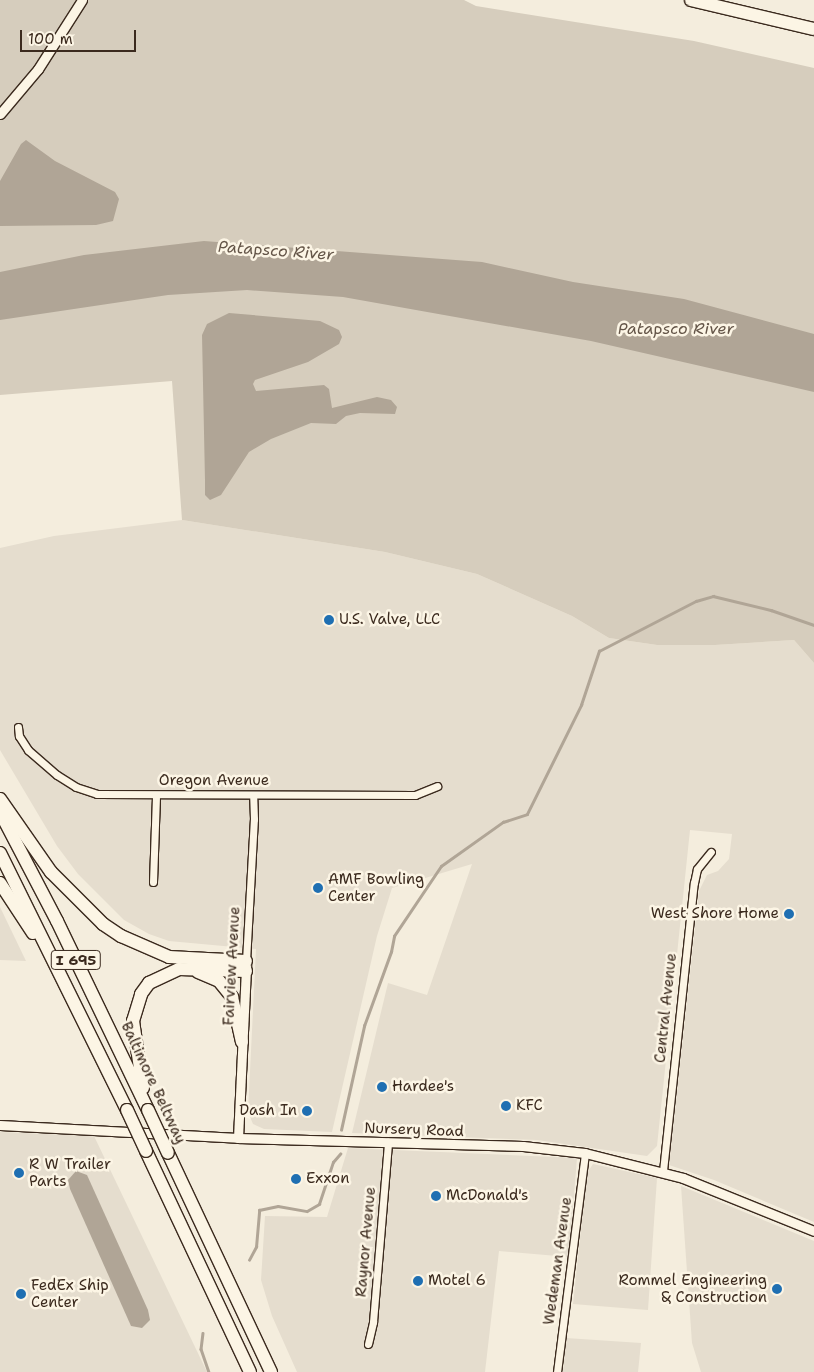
<!DOCTYPE html>
<style>
body{margin:0}
#map{position:relative;width:814px;height:1372px;overflow:hidden;background:#f4eddd;font-family:"Shantell Sans",sans-serif}
div>[style]{position:absolute}
.built>*{inset:0;background:#e5ddce}
.green>*{inset:0;background:#d6cdbd}
.water>*{inset:0;background:#b0a596}
.stream>*{height:2.5px;margin:-1.25px;padding:0 1.25px;transform-origin:1.25px;border-radius:1.25px;background:#b0a596}
.roads{filter:drop-shadow(1px 0 #3b2a1e) drop-shadow(-1px 0 #3b2a1e) drop-shadow(0 1px #3b2a1e) drop-shadow(0 -1px #3b2a1e)}
.minor>*{height:7px;margin:-3.5px;padding:0 3.5px;transform-origin:3.5px;border-radius:3.5px;background:#fcf5e5}
.tertiary>*{height:9px;margin:-4.5px;padding:0 4.5px;transform-origin:4.5px;border-radius:4.5px;background:#fcf5e5}
.secondary>*{height:9px;margin:-4.5px;padding:0 4.5px;transform-origin:4.5px;border-radius:4.5px;background:#fcf5e5}
.motorway>*{height:12px;margin:-6px;padding:0 6px;transform-origin:6px;border-radius:6px;background:#fcf5e5}
.bridges{filter:drop-shadow(1px 0 #3b2a1e) drop-shadow(-1px 0 #3b2a1e) drop-shadow(0 1px #3b2a1e) drop-shadow(0 -1px #3b2a1e)}
.motorway-bridge>*{height:12px;margin:-6px;padding:0 6px;transform-origin:6px;border-radius:6px;background:#fcf5e5}
.dots>*{width:14px;height:14px;translate:-50% -50%;box-sizing:border-box;border:2px solid #fcf5e5;border-radius:50%}
span{translate:-50% -50%;white-space:nowrap;text-align:center;line-height:1.15;-webkit-text-stroke:5px #fcf5e5;paint-order:stroke}
.shield-label span{padding:1px 4px;background:#fcf5e5;border:1px solid;border-radius:4px;-webkit-text-stroke-width:0}
.shield-label{font-size:14px;color:#3b2a1e;font-weight:700}
.poi-label{font-size:15px;color:#3b2a1e}
.left{translate:0 -50%;text-align:left}
.right{translate:-100% -50%;text-align:right}
.street-label{font-size:15px;color:#3b2a1e}
.water-label{font-size:16px;color:#645548;font-style:italic}
.scale{position:absolute;left:20px;top:30px;width:116px;height:22px;box-sizing:border-box;border:2px solid #3b2a1e;border-top:0;padding-left:6px;font-size:15px;line-height:18px;white-space:nowrap;color:#3b2a1e;-webkit-text-stroke:4px #fcf5e5;paint-order:stroke}
</style>
<div id="map">
<div class="built">
<i style="clip-path:polygon(182px 520px,385px 552px,477px 574px,572px 616px,609px 638px,657px 645px,715px 645px,794px 640px,814px 663px,814px 1222px,714px 1180px,669px 1165px,699px 891px,707px 875px,718px 871px,729px 859px,732px 834px,690px 830px,657px 1146px,647px 1156px,537px 1140px,352px 1133px,388px 983px,427px 995px,472px 864px,392px 888px,377px 936px,332px 1132px,264px 1129px,253px 1124px,248px 1112px,256px 949px,169px 941px,149px 934px,124px 920px,78px 874px,57px 846px,0 750px,0 548px,54px 536px)"></i>
<i style="clip-path:polygon(0 907px,26px 961px,0 960px)"></i>
<i style="clip-path:polygon(0 1132px,94px 1136px,207px 1372px,0 1372px)"></i>
<i style="clip-path:polygon(348px 1148px,577px 1158px,569px 1257px,499px 1251px,485px 1372px,297px 1372px,272px 1316px,261px 1280px,265px 1216px,327px 1217px)"></i>
<i style="clip-path:polygon(593px 1164px,657px 1178px,648px 1310px,573px 1304px,587px 1173px)"></i>
<i style="clip-path:polygon(681px 1186px,814px 1241px,814px 1372px,701px 1372px,692px 1343px)"></i>
<i style="clip-path:polygon(566px 1338px,641px 1343px,638px 1372px,563px 1372px)"></i>
</div>
<div class="green">
<i style="clip-path:polygon(0 0,464px 0,476px 6px,694px 41px,814px 68px,814px 663px,794px 640px,715px 645px,657px 645px,609px 638px,572px 616px,477px 574px,385px 552px,182px 520px,172px 381px,0 395px)"></i>
</div>
<div class="water">
<i style="clip-path:polygon(26px 140px,55px 161px,115px 192px,119px 199px,113px 221px,96px 225px,0 226px,0 181px,21px 144px)"></i>
<i style="clip-path:polygon(204px 241px,482px 262px,573px 282px,684px 299px,814px 334px,814px 392px,591px 341px,343px 297px,247px 290px,168px 295px,0 320px,0 272px,84px 255px)"></i>
<i style="clip-path:polygon(229px 313px,320px 321px,339px 330px,342px 337px,339px 344px,308px 362px,255px 380px,253px 384px,256px 391px,324px 385px,329px 389px,332px 408px,377px 397px,391px 400px,397px 407px,395px 414px,360px 413px,346px 416px,336px 424px,311px 423px,271px 439px,249px 452px,221px 495px,210px 500px,205px 495px,205px 481px,202px 335px,207px 324px)"></i>
<i style="clip-path:polygon(76px 1171px,87px 1175px,148px 1310px,150px 1320px,142px 1328px,131px 1326px,70px 1189px,68px 1180px)"></i>
</div>
<div class="stream">
<i style="left:341px;top:1130px;width:107px;rotate:-77.5deg"></i>
<i style="left:364px;top:1026px;width:79px;rotate:-70deg"></i>
<i style="left:391px;top:952px;width:16px;rotate:-79deg"></i>
<i style="left:394px;top:936px;width:84px;rotate:-56.1deg"></i>
<i style="left:441px;top:866px;width:76px;rotate:-35.4deg"></i>
<i style="left:503px;top:822px;width:25px;rotate:-18deg"></i>
<i style="left:527px;top:814px;width:122px;rotate:-63.6deg"></i>
<i style="left:581px;top:705px;width:57px;rotate:-71.6deg"></i>
<i style="left:599px;top:651px;width:109px;rotate:-27.3deg"></i>
<i style="left:696px;top:601px;width:18px;rotate:-16deg"></i>
<i style="left:713px;top:596px;width:60px;rotate:13.6deg"></i>
<i style="left:771px;top:610px;width:46px;rotate:19.2deg"></i>
<i style="left:249px;top:1260px;width:15px;rotate:-62deg"></i>
<i style="left:256px;top:1247px;width:37px;rotate:-85deg"></i>
<i style="left:259px;top:1210px;width:19px;rotate:-12deg"></i>
<i style="left:278px;top:1206px;width:29px;rotate:10deg"></i>
<i style="left:307px;top:1211px;width:14px;rotate:-30deg"></i>
<i style="left:319px;top:1204px;width:44px;rotate:-71.6deg"></i>
<i style="left:333px;top:1162px;width:11px;rotate:-49deg"></i>
<i style="left:203px;top:1333px;width:16px;rotate:97deg"></i>
<i style="left:201px;top:1349px;width:24px;rotate:71deg"></i>
</div>
<div class="roads">
<div class="minor">
<i style="left:18px;top:727px;width:9px;rotate:84deg"></i>
<i style="left:19px;top:736px;width:17px;rotate:57deg"></i>
<i style="left:28px;top:750px;width:38px;rotate:41deg"></i>
<i style="left:57px;top:775px;width:22px;rotate:32deg"></i>
<i style="left:76px;top:787px;width:22px;rotate:18deg"></i>
<i style="left:97px;top:794px;width:318px;rotate:0.2deg"></i>
<i style="left:415px;top:795px;width:24px;rotate:-22deg"></i>
<i style="left:153px;top:882px;width:87px;rotate:-88deg"></i>
<i style="left:246px;top:961px;width:142px;rotate:-86.8deg"></i>
<i style="left:254px;top:819px;width:24px;rotate:-92deg"></i>
<i style="left:663px;top:1171px;width:290px;rotate:-83.9deg"></i>
<i style="left:694px;top:883px;width:14px;rotate:-78deg"></i>
<i style="left:697px;top:869px;width:22px;rotate:-51deg"></i>
<i style="left:368px;top:1344px;width:23px;rotate:-77deg"></i>
<i style="left:373px;top:1322px;width:181px;rotate:-85.2deg"></i>
<i style="left:557px;top:1372px;width:221px;rotate:-82.7deg"></i>
</div>
<div class="tertiary">
<i style="left:0;top:114px;width:59px;rotate:-49.8deg"></i>
<i style="left:38px;top:69px;width:82px;rotate:-57.5deg"></i>
</div>
<div class="secondary">
<i style="left:0;top:1125px;width:238px;rotate:3.1deg"></i>
<i style="left:238px;top:1138px;width:285px;rotate:1.6deg"></i>
<i style="left:523px;top:1146px;width:62px;rotate:6.4deg"></i>
<i style="left:585px;top:1153px;width:101px;rotate:14.3deg"></i>
<i style="left:683px;top:1178px;width:141px;rotate:22deg"></i>
<i style="left:238px;top:1138px;width:172px;rotate:-87.3deg"></i>
</div>
<div class="motorway">
<i style="left:691px;top:0;width:126px;rotate:13.3deg"></i>
<i style="left:0;top:799px;width:89px;rotate:55.1deg"></i>
<i style="left:51px;top:872px;width:74px;rotate:45deg"></i>
<i style="left:103px;top:924px;width:22px;rotate:34deg"></i>
<i style="left:121px;top:936px;width:52px;rotate:23.6deg"></i>
<i style="left:169px;top:957px;width:77px;rotate:3deg"></i>
<i style="left:0;top:812px;width:123px;rotate:62.4deg"></i>
<i style="left:57px;top:921px;width:210px;rotate:64.3deg"></i>
<i style="left:0;top:853px;width:287px;rotate:63.7deg"></i>
<i style="left:0;top:883px;width:60px;rotate:56.6deg"></i>
<i style="left:198px;top:972px;width:23px;rotate:23deg"></i>
<i style="left:219px;top:981px;width:21px;rotate:51deg"></i>
<i style="left:232px;top:997px;width:46px;rotate:77.5deg"></i>
<i style="left:143px;top:1088px;width:68px;rotate:-98.5deg"></i>
<i style="left:133px;top:1021px;width:28px;rotate:-73deg"></i>
<i style="left:141px;top:994px;width:14px;rotate:-54deg"></i>
<i style="left:149px;top:983px;width:33px;rotate:-25deg"></i>
<i style="left:179px;top:969px;width:67px;rotate:1.7deg"></i>
<i style="left:146px;top:1151px;width:244px;rotate:64.8deg"></i>
<i style="left:168px;top:1153px;width:242px;rotate:64.8deg"></i>
</div>
</div>
<div class="bridges">
<div class="motorway-bridge">
<i style="left:127px;top:1110px;width:45px;rotate:65.1deg"></i>
<i style="left:148px;top:1110px;width:47px;rotate:65.1deg"></i>
</div>
</div>
<div class="dots">
<i style="left:329px;top:620px;background:#1f6fb2"></i>
<i style="left:318px;top:888px;background:#1f6fb2"></i>
<i style="left:789px;top:914px;background:#1f6fb2"></i>
<i style="left:382px;top:1087px;background:#1f6fb2"></i>
<i style="left:506px;top:1106px;background:#1f6fb2"></i>
<i style="left:307px;top:1111px;background:#1f6fb2"></i>
<i style="left:19px;top:1173px;background:#1f6fb2"></i>
<i style="left:296px;top:1179px;background:#1f6fb2"></i>
<i style="left:436px;top:1196px;background:#1f6fb2"></i>
<i style="left:418px;top:1281px;background:#1f6fb2"></i>
<i style="left:777px;top:1289px;background:#1f6fb2"></i>
<i style="left:21px;top:1294px;background:#1f6fb2"></i>
</div>
<div class="shield-label">
<span style="left:76px;top:960px">I 695</span>
</div>
<div class="poi-label">
<span class="left" style="left:339px;top:620px">U.S. Valve, LLC</span>
<span class="left" style="left:328px;top:888px">AMF Bowling<br>Center</span>
<span class="right" style="left:779px;top:914px">West Shore Home</span>
<span class="left" style="left:392px;top:1087px">Hardee's</span>
<span class="left" style="left:516px;top:1106px">KFC</span>
<span class="right" style="left:297px;top:1111px">Dash In</span>
<span class="left" style="left:29px;top:1173px">R W Trailer<br>Parts</span>
<span class="left" style="left:306px;top:1179px">Exxon</span>
<span class="left" style="left:446px;top:1196px">McDonald's</span>
<span class="right" style="left:767px;top:1289px">Rommel Engineering<br>&amp; Construction</span>
<span class="left" style="left:428px;top:1281px">Motel 6</span>
<span class="left" style="left:31px;top:1294px">FedEx Ship<br>Center</span>
</div>
<div class="street-label">
<span style="left:214px;top:781px">Oregon Avenue</span>
<span style="left:232px;top:966px;rotate:-87deg">Fairview Avenue</span>
<span style="left:666px;top:1008px;rotate:-84deg">Central Avenue</span>
<span style="left:153px;top:1083px;rotate:65deg">Baltimore Beltway</span>
<span style="left:414px;top:1130px;rotate:2deg">Nursery Road</span>
<span style="left:366px;top:1242px;rotate:-85deg">Raynor Avenue</span>
<span style="left:558px;top:1261px;rotate:-82deg">Wedeman Avenue</span>
</div>
<div class="water-label">
<span style="left:276px;top:251px;rotate:4deg">Patapsco River</span>
<span style="left:676px;top:329px">Patapsco River</span>
</div>
<div class="scale">100 m</div>
</div>
